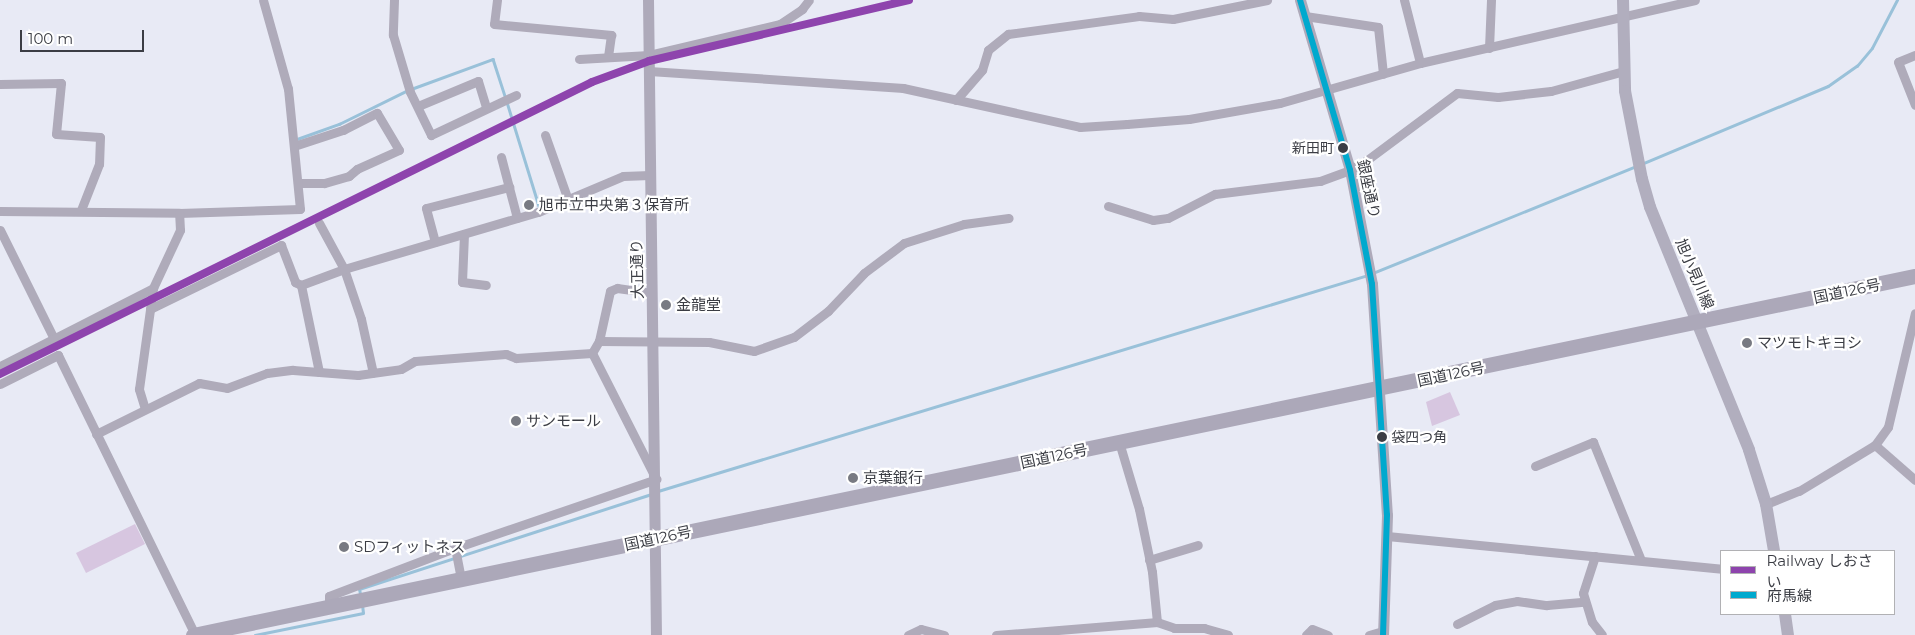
<!DOCTYPE html>
<meta charset="utf-8">
<style>
body{margin:0}
#map{position:relative;width:1915px;height:635px;overflow:hidden;background:#e8eaf5;font-family:Montserrat,"Noto Sans JP",sans-serif}
div>[style]{position:absolute}
.green>*{inset:0;background:#d7c6e0}
.stream>*{height:2.5px;margin:-1.25px;padding:0 1.25px;transform-origin:1.25px;border-radius:1.25px;background:#99c1d9}
.street>*{height:9px;margin:-4.5px;padding:0 4.5px;transform-origin:4.5px;border-radius:4.5px;background:#afabba}
.secondary>*{height:11px;margin:-5.5px;padding:0 5.5px;transform-origin:5.5px;border-radius:5.5px;background:#aeaaba}
.primary>*{height:12px;margin:-6px;padding:0 6px;transform-origin:6px;border-radius:6px;background:#b1aebe}
.highway>*{height:15px;margin:-7.5px;padding:0 7.5px;transform-origin:7.5px;border-radius:7.5px;background:#aca8b9}
.bus-1>*{height:6px;margin:-3px;padding:0 3px;transform-origin:3px;border-radius:3px;background:#00a9ce}
.rail-1>*{height:8px;margin:-4px;padding:0 4px;transform-origin:4px;border-radius:4px;background:#8e44ad}
.dots>*{width:14px;height:14px;translate:-50% -50%;box-sizing:border-box;border:2px solid #fff;border-radius:50%}
span{translate:-50% -50%;white-space:nowrap;text-align:center;line-height:1.15;-webkit-text-stroke:4.5px #fff;paint-order:stroke}
.bus-label{font-size:14px;color:#3b3d44}
.right{translate:-100% -50%;text-align:right}
.left{translate:0 -50%;text-align:left}
.street-label{font-size:15px;color:#3b3d44}
.poi-label{font-size:15px;color:#3b3d44}
.legend{position:absolute;left:1720px;top:550px;width:175px;height:65px;box-sizing:border-box;background:#fff;border:1px solid #b1b1b4;margin:0;padding:6px 9px;list-style:none;font-size:15px;color:#3b3d44}
.legend li{display:flex;align-items:center;gap:10px;height:25px}
.legend b{width:25px;border:1px solid #b1b1b4}
.scale{position:absolute;left:20px;top:30px;width:124px;height:22px;box-sizing:border-box;border:2px solid #3b3d44;border-top:0;padding-left:6px;font-size:15px;line-height:18px;white-space:nowrap;color:#3b3d44;-webkit-text-stroke:4px #fff;paint-order:stroke}
</style>
<div id="map">
<div class="green">
<i style="clip-path:polygon(1450px 392px,1460px 415px,1432px 426px,1426px 402px)"></i>
<i style="clip-path:polygon(135px 524px,145px 544px,86px 573px,76px 553px)"></i>
</div>
<div class="stream">
<i style="left:411px;top:89px;width:87px;rotate:-20.1deg"></i>
<i style="left:493px;top:59px;width:40px;rotate:72deg"></i>
<i style="left:507px;top:102px;width:109px;rotate:72.9deg"></i>
<i style="left:297px;top:139px;width:45px;rotate:-19.7deg"></i>
<i style="left:339px;top:124px;width:75px;rotate:-26.2deg"></i>
<i style="left:1644px;top:163px;width:199px;rotate:-22.7deg"></i>
<i style="left:1828px;top:86px;width:35px;rotate:-35deg"></i>
<i style="left:1857px;top:66px;width:23px;rotate:-50deg"></i>
<i style="left:1872px;top:48px;width:54px;rotate:-62.5deg"></i>
<i style="left:1373px;top:273px;width:282px;rotate:-22.1deg"></i>
<i style="left:658px;top:491px;width:742px;rotate:-16.92deg"></i>
<i style="left:360px;top:594px;width:5px;rotate:-101deg"></i>
<i style="left:359px;top:589px;width:307px;rotate:-18deg"></i>
<i style="left:255px;top:635px;width:110px;rotate:-11.5deg"></i>
<i style="left:363px;top:613px;width:8px;rotate:-97deg"></i>
</div>
<div class="street">
<i style="left:394px;top:0;width:35px;rotate:92deg"></i>
<i style="left:393px;top:35px;width:59px;rotate:73.4deg"></i>
<i style="left:410px;top:92px;width:48px;rotate:64deg"></i>
<i style="left:431px;top:135px;width:94px;rotate:-25.2deg"></i>
<i style="left:497px;top:0;width:24px;rotate:97deg"></i>
<i style="left:494px;top:24px;width:118px;rotate:5.4deg"></i>
<i style="left:611px;top:35px;width:22px;rotate:98deg"></i>
<i style="left:1404px;top:0;width:65px;rotate:75.7deg"></i>
<i style="left:1305px;top:16px;width:74px;rotate:8.6deg"></i>
<i style="left:1378px;top:27px;width:47px;rotate:83.9deg"></i>
<i style="left:1489px;top:48px;width:48px;rotate:-87.6deg"></i>
<i style="left:1915px;top:55px;width:18px;rotate:158deg"></i>
<i style="left:1898px;top:62px;width:46px;rotate:68.4deg"></i>
<i style="left:579px;top:59px;width:70px;rotate:-3.3deg"></i>
<i style="left:649px;top:55px;width:135px;rotate:-13.3deg"></i>
<i style="left:780px;top:24px;width:27px;rotate:-34deg"></i>
<i style="left:802px;top:9px;width:11px;rotate:-52deg"></i>
<i style="left:649px;top:71px;width:255px;rotate:3.8deg"></i>
<i style="left:903px;top:88px;width:181px;rotate:12.4deg"></i>
<i style="left:1080px;top:127px;width:47px;rotate:-3.7deg"></i>
<i style="left:1127px;top:124px;width:62px;rotate:-4.6deg"></i>
<i style="left:1189px;top:119px;width:92px;rotate:-10deg"></i>
<i style="left:1280px;top:103px;width:146px;rotate:-15.9deg"></i>
<i style="left:1420px;top:63px;width:282px;rotate:-12.9deg"></i>
<i style="left:0;top:84px;width:61px;rotate:-0.9deg"></i>
<i style="left:61px;top:83px;width:51px;rotate:95.6deg"></i>
<i style="left:56px;top:134px;width:44px;rotate:3.9deg"></i>
<i style="left:100px;top:137px;width:27px;rotate:92deg"></i>
<i style="left:99px;top:164px;width:49px;rotate:111.4deg"></i>
<i style="left:956px;top:100px;width:40px;rotate:-49deg"></i>
<i style="left:982px;top:70px;width:21px;rotate:-73deg"></i>
<i style="left:988px;top:50px;width:26px;rotate:-39deg"></i>
<i style="left:1008px;top:34px;width:132px;rotate:-7.8deg"></i>
<i style="left:1139px;top:16px;width:34px;rotate:5deg"></i>
<i style="left:1173px;top:19px;width:96px;rotate:-11.4deg"></i>
<i style="left:418px;top:106px;width:65px;rotate:-22.6deg"></i>
<i style="left:478px;top:81px;width:28px;rotate:73deg"></i>
<i style="left:545px;top:135px;width:69px;rotate:70.5deg"></i>
<i style="left:294px;top:146px;width:52px;rotate:-18.1deg"></i>
<i style="left:343px;top:130px;width:38px;rotate:-27deg"></i>
<i style="left:377px;top:113px;width:43px;rotate:59.3deg"></i>
<i style="left:399px;top:150px;width:46px;rotate:155.7deg"></i>
<i style="left:357px;top:169px;width:11px;rotate:139deg"></i>
<i style="left:349px;top:176px;width:26px;rotate:164deg"></i>
<i style="left:324px;top:183px;width:26px;rotate:180deg"></i>
<i style="left:501px;top:157px;width:63px;rotate:75.3deg"></i>
<i style="left:1108px;top:206px;width:47px;rotate:17.3deg"></i>
<i style="left:1153px;top:220px;width:15px;rotate:-8deg"></i>
<i style="left:1168px;top:218px;width:53px;rotate:-27.1deg"></i>
<i style="left:1215px;top:194px;width:106px;rotate:-7.1deg"></i>
<i style="left:1320px;top:181px;width:32px;rotate:-20deg"></i>
<i style="left:1350px;top:170px;width:20px;rotate:-30deg"></i>
<i style="left:1367px;top:160px;width:112px;rotate:-36.7deg"></i>
<i style="left:1457px;top:93px;width:41px;rotate:5.6deg"></i>
<i style="left:1498px;top:97px;width:53px;rotate:-6.5deg"></i>
<i style="left:1551px;top:91px;width:76px;rotate:-15.3deg"></i>
<i style="left:0;top:211px;width:179px;rotate:0.6deg"></i>
<i style="left:179px;top:213px;width:121px;rotate:-1.9deg"></i>
<i style="left:300px;top:209px;width:121px;rotate:-95.7deg"></i>
<i style="left:288px;top:89px;width:92px;rotate:-105.7deg"></i>
<i style="left:319px;top:223px;width:52px;rotate:61.5deg"></i>
<i style="left:344px;top:269px;width:53px;rotate:71.2deg"></i>
<i style="left:361px;top:319px;width:55px;rotate:77.5deg"></i>
<i style="left:0;top:230px;width:122px;rotate:63.6deg"></i>
<i style="left:464px;top:234px;width:48px;rotate:92.4deg"></i>
<i style="left:462px;top:282px;width:24px;rotate:7deg"></i>
<i style="left:435px;top:242px;width:35px;rotate:-105deg"></i>
<i style="left:426px;top:208px;width:86px;rotate:-14.2deg"></i>
<i style="left:150px;top:309px;width:146px;rotate:-26deg"></i>
<i style="left:281px;top:245px;width:40px;rotate:69deg"></i>
<i style="left:295px;top:282px;width:7px;rotate:27deg"></i>
<i style="left:599px;top:341px;width:110px;rotate:0.5deg"></i>
<i style="left:709px;top:342px;width:46px;rotate:11.3deg"></i>
<i style="left:754px;top:351px;width:42px;rotate:-19.3deg"></i>
<i style="left:794px;top:337px;width:43px;rotate:-37.4deg"></i>
<i style="left:828px;top:311px;width:52px;rotate:-46.5deg"></i>
<i style="left:864px;top:273px;width:50px;rotate:-36.9deg"></i>
<i style="left:904px;top:243px;width:63px;rotate:-17.6deg"></i>
<i style="left:964px;top:224px;width:45px;rotate:-7.6deg"></i>
<i style="left:0;top:366px;width:172px;rotate:-27deg"></i>
<i style="left:153px;top:288px;width:64px;rotate:-65deg"></i>
<i style="left:180px;top:230px;width:17px;rotate:-93deg"></i>
<i style="left:319px;top:372px;width:89px;rotate:-101.7deg"></i>
<i style="left:301px;top:285px;width:46px;rotate:-20.4deg"></i>
<i style="left:344px;top:269px;width:202px;rotate:-16.4deg"></i>
<i style="left:538px;top:212px;width:92px;rotate:-23deg"></i>
<i style="left:623px;top:176px;width:27px;rotate:-2deg"></i>
<i style="left:0;top:384px;width:65px;rotate:-26.6deg"></i>
<i style="left:58px;top:355px;width:312px;rotate:63.9deg"></i>
<i style="left:145px;top:409px;width:21px;rotate:-107deg"></i>
<i style="left:139px;top:389px;width:102px;rotate:-82.1deg"></i>
<i style="left:96px;top:434px;width:115px;rotate:-26.3deg"></i>
<i style="left:199px;top:383px;width:28px;rotate:10deg"></i>
<i style="left:227px;top:388px;width:43px;rotate:-20.6deg"></i>
<i style="left:267px;top:373px;width:26px;rotate:-7deg"></i>
<i style="left:293px;top:370px;width:65px;rotate:4.4deg"></i>
<i style="left:358px;top:375px;width:43px;rotate:-7.9deg"></i>
<i style="left:401px;top:369px;width:16px;rotate:-30deg"></i>
<i style="left:415px;top:361px;width:91px;rotate:-4.4deg"></i>
<i style="left:506px;top:354px;width:11px;rotate:22deg"></i>
<i style="left:516px;top:358px;width:76px;rotate:-3.8deg"></i>
<i style="left:1119px;top:442px;width:70px;rotate:73.4deg"></i>
<i style="left:1139px;top:509px;width:64px;rotate:78.3deg"></i>
<i style="left:1152px;top:572px;width:50px;rotate:84.3deg"></i>
<i style="left:1875px;top:445px;width:53px;rotate:41.2deg"></i>
<i style="left:1535px;top:466px;width:63px;rotate:-22.5deg"></i>
<i style="left:1593px;top:442px;width:127px;rotate:67.9deg"></i>
<i style="left:1766px;top:504px;width:35px;rotate:-22deg"></i>
<i style="left:1799px;top:491px;width:89px;rotate:-31.2deg"></i>
<i style="left:1875px;top:445px;width:22px;rotate:-54deg"></i>
<i style="left:1888px;top:427px;width:117px;rotate:-76.7deg"></i>
<i style="left:1387px;top:536px;width:336px;rotate:5.6deg"></i>
<i style="left:455px;top:548px;width:32px;rotate:79deg"></i>
<i style="left:1595px;top:556px;width:39px;rotate:108deg"></i>
<i style="left:1583px;top:593px;width:30px;rotate:73deg"></i>
<i style="left:1592px;top:622px;width:16px;rotate:52deg"></i>
<i style="left:1149px;top:560px;width:51px;rotate:-17deg"></i>
<i style="left:329px;top:607px;width:11px;rotate:-90deg"></i>
<i style="left:329px;top:596px;width:135px;rotate:-20.9deg"></i>
<i style="left:455px;top:548px;width:213px;rotate:-18.9deg"></i>
<i style="left:656px;top:479px;width:141px;rotate:-116.9deg"></i>
<i style="left:592px;top:353px;width:14px;rotate:-60deg"></i>
<i style="left:599px;top:341px;width:51px;rotate:-77.6deg"></i>
<i style="left:610px;top:291px;width:8px;rotate:-23deg"></i>
<i style="left:617px;top:288px;width:35px;rotate:8deg"></i>
<i style="left:1457px;top:624px;width:42px;rotate:-26.6deg"></i>
<i style="left:1495px;top:605px;width:22px;rotate:-10deg"></i>
<i style="left:1517px;top:601px;width:30px;rotate:8deg"></i>
<i style="left:1547px;top:605px;width:37px;rotate:-5deg"></i>
<i style="left:908px;top:635px;width:14px;rotate:-25deg"></i>
<i style="left:921px;top:629px;width:24px;rotate:15deg"></i>
<i style="left:996px;top:635px;width:162px;rotate:-4.6deg"></i>
<i style="left:1157px;top:622px;width:18px;rotate:19deg"></i>
<i style="left:1174px;top:628px;width:30px"></i>
<i style="left:1204px;top:628px;width:25px;rotate:16deg"></i>
<i style="left:1306px;top:635px;width:8px;rotate:-45deg"></i>
<i style="left:1312px;top:629px;width:17px;rotate:21deg"></i>
<i style="left:1369px;top:635px;width:15px;rotate:-16deg"></i>
</div>
<div class="secondary">
<i style="left:648px;top:0;width:635px;rotate:89.28deg"></i>
<i style="left:1300px;top:0;width:177px;rotate:73.6deg"></i>
<i style="left:1350px;top:170px;width:116px;rotate:79.1deg"></i>
<i style="left:1372px;top:284px;width:231px;rotate:86.3deg"></i>
<i style="left:1387px;top:515px;width:120px;rotate:91.9deg"></i>
</div>
<div class="primary">
<i style="left:1623px;top:0;width:91px;rotate:88.7deg"></i>
<i style="left:1625px;top:91px;width:90px;rotate:79.1deg"></i>
<i style="left:1642px;top:179px;width:29px;rotate:74deg"></i>
<i style="left:1650px;top:207px;width:262px;rotate:67.8deg"></i>
<i style="left:1749px;top:450px;width:57px;rotate:72.5deg"></i>
<i style="left:1766px;top:504px;width:48px;rotate:80.3deg"></i>
<i style="left:1785px;top:614px;width:21px;rotate:82deg"></i>
</div>
<div class="highway">
<i style="left:193px;top:635px;width:1759px;rotate:-11.78deg"></i>
</div>
<div class="bus-1">
<i style="left:1300px;top:0;width:177px;rotate:73.6deg"></i>
<i style="left:1350px;top:170px;width:116px;rotate:79.1deg"></i>
<i style="left:1372px;top:284px;width:231px;rotate:86.3deg"></i>
<i style="left:1387px;top:515px;width:120px;rotate:91.9deg"></i>
</div>
<div class="rail-1">
<i style="left:0;top:374px;width:660px;rotate:-26.25deg"></i>
<i style="left:592px;top:82px;width:61px;rotate:-20.2deg"></i>
<i style="left:649px;top:61px;width:267px;rotate:-13.2deg"></i>
</div>
<div class="dots">
<i style="left:1343px;top:148px;background:#3b3d44"></i>
<i style="left:529px;top:205px;background:#787a82"></i>
<i style="left:666px;top:305px;background:#787a82"></i>
<i style="left:1747px;top:343px;background:#787a82"></i>
<i style="left:516px;top:421px;background:#787a82"></i>
<i style="left:1382px;top:437px;background:#3b3d44"></i>
<i style="left:853px;top:478px;background:#787a82"></i>
<i style="left:344px;top:547px;background:#787a82"></i>
</div>
<div class="bus-label">
<span class="right" style="left:1334px;top:148px">新田町</span>
<span class="left" style="left:1391px;top:437px">袋四つ角</span>
</div>
<div class="street-label">
<span style="left:1369px;top:189px;rotate:78deg">銀座通り</span>
<span style="left:637px;top:269px;rotate:-91deg">大正通り</span>
<span style="left:1695px;top:274px;rotate:67deg">旭小見川線</span>
<span style="left:1847px;top:291px;rotate:-12deg">国道126号</span>
<span style="left:1451px;top:374px;rotate:-12deg">国道126号</span>
<span style="left:1054px;top:456px;rotate:-12deg">国道126号</span>
<span style="left:658px;top:538px;rotate:-12deg">国道126号</span>
</div>
<div class="poi-label">
<span class="left" style="left:539px;top:205px">旭市立中央第３保育所</span>
<span class="left" style="left:676px;top:305px">金龍堂</span>
<span class="left" style="left:1757px;top:343px">マツモトキヨシ</span>
<span class="left" style="left:526px;top:421px">サンモール</span>
<span class="left" style="left:863px;top:478px">京葉銀行</span>
<span class="left" style="left:354px;top:547px">SDフィットネス</span>
</div>
<ul class="legend">
<li><b style="height:6px;background:#8e44ad"></b>Railway しおさい</li>
<li><b style="height:6px;background:#00a9ce"></b>府馬線</li>
</ul>
<div class="scale">100 m</div>
</div>
